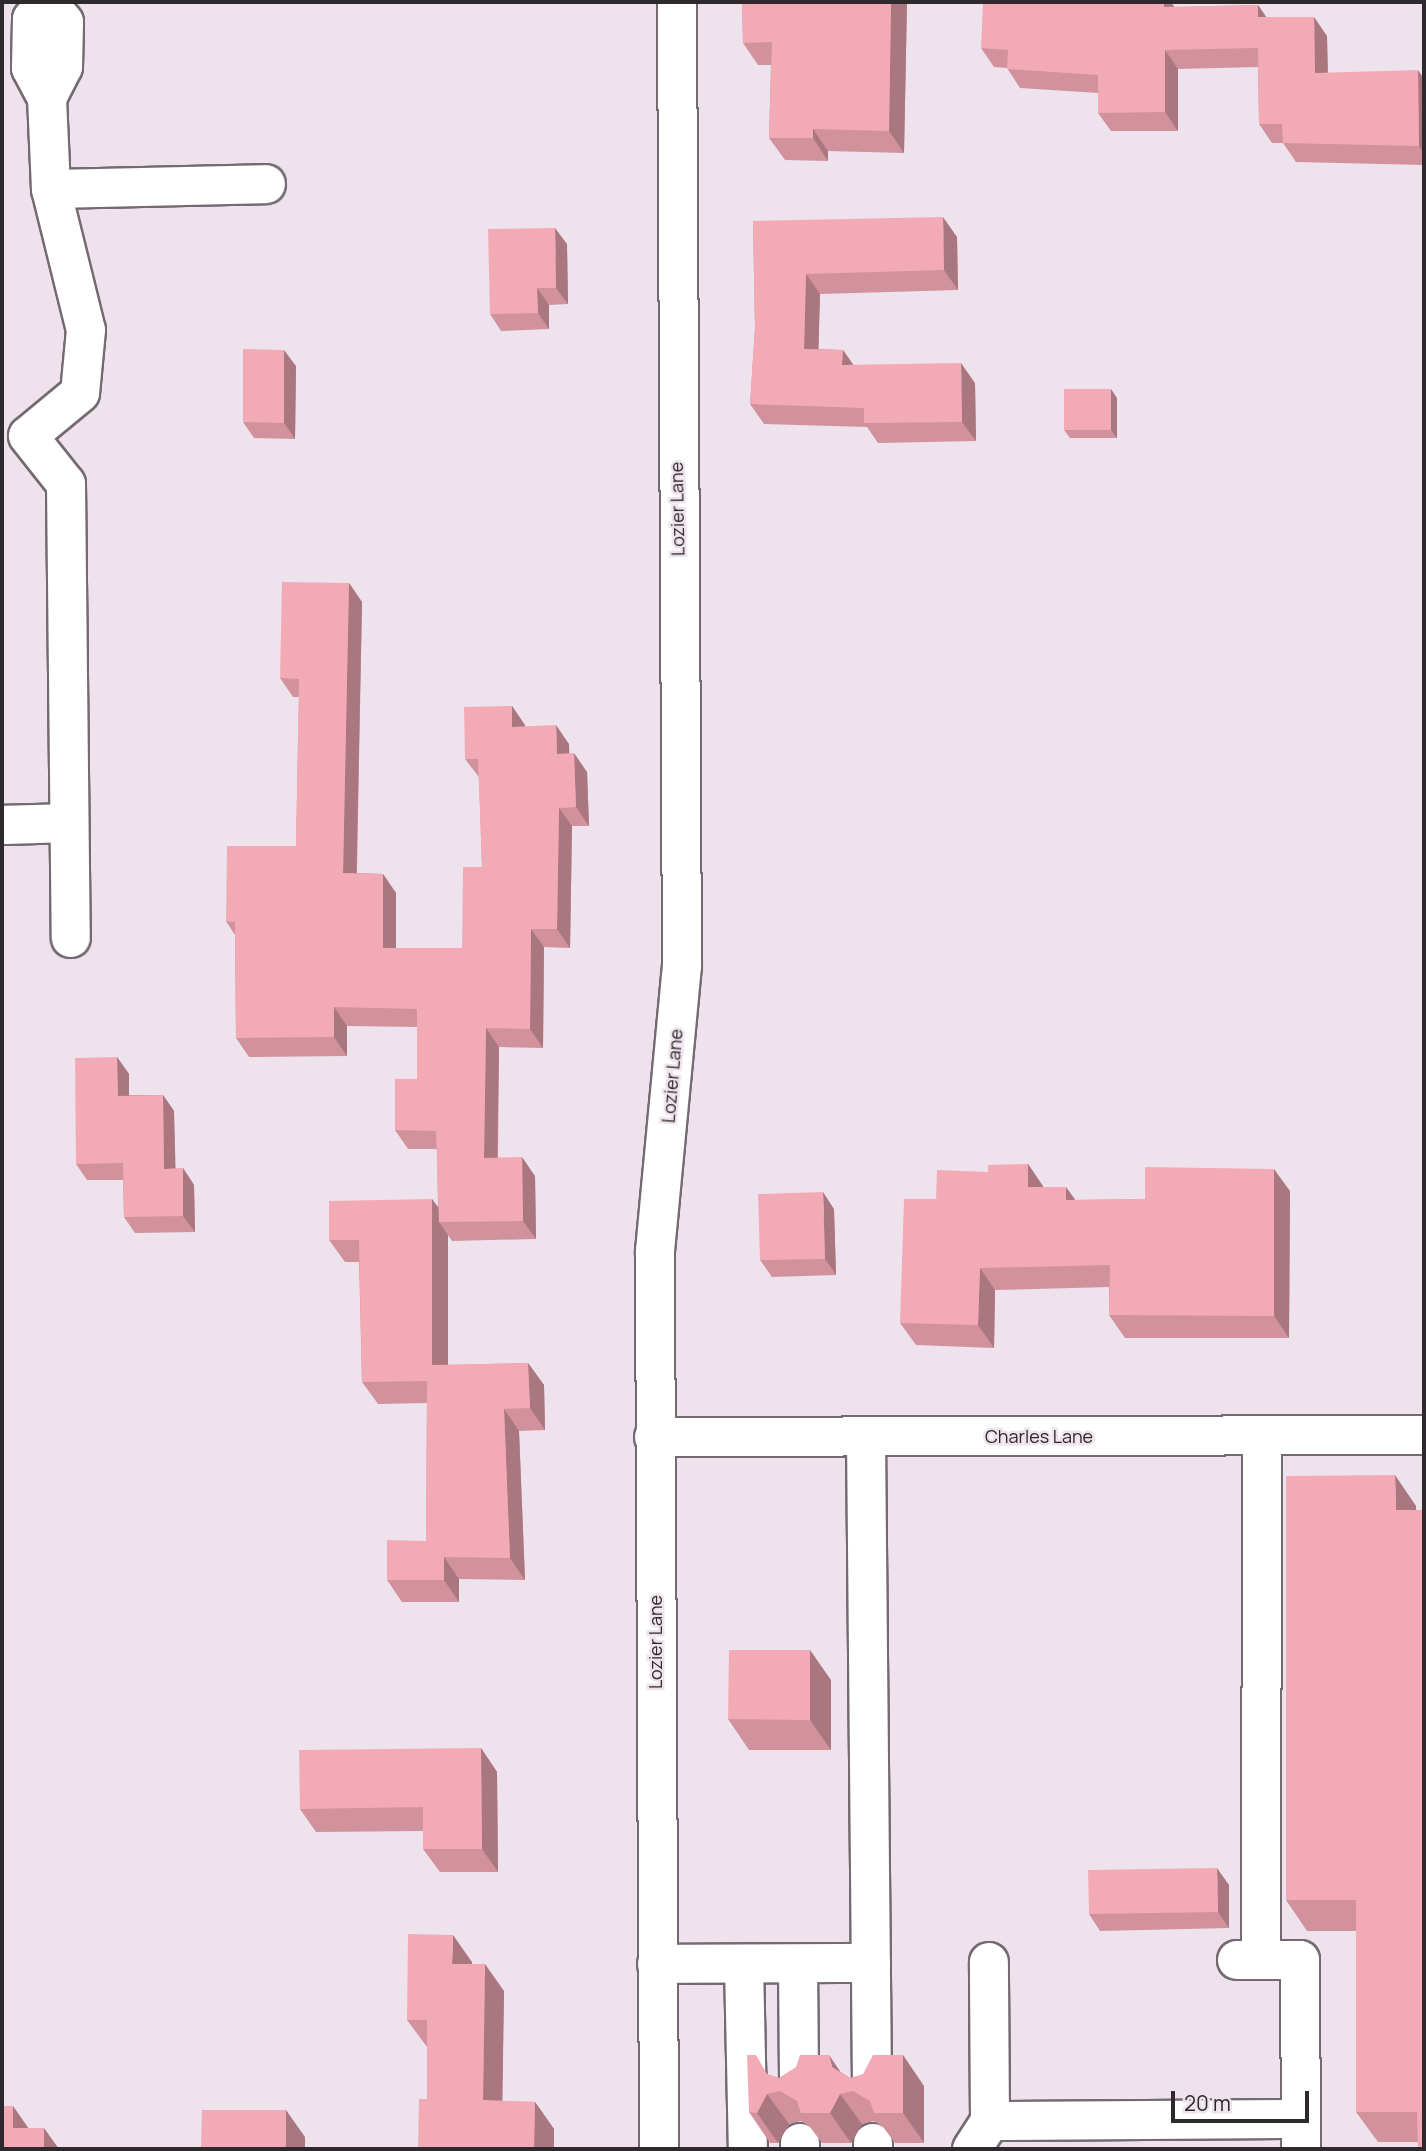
<!DOCTYPE html>
<style>
body{margin:0}
#map{position:relative;width:1426px;height:2151px;overflow:hidden;background:#eee3ec;font-family:Manrope,sans-serif}
div>[style]{position:absolute}
.roads{filter:drop-shadow(2px 0 #746a72) drop-shadow(-2px 0 #746a72) drop-shadow(0 2px #746a72) drop-shadow(0 -2px #746a72)}
.minor>*{height:38px;margin:-19px;padding:0 19px;transform-origin:19px;border-radius:19px;background:#fff}
.major>*{height:38px;margin:-19px;padding:0 19px;transform-origin:19px;border-radius:19px;background:#fff}
.wall>*{inset:0;background:#d1929d}
.shaded-wall>*{inset:0;background:#aa7780}
.building>*{inset:0;background:#f3aab7}
span{translate:-50% -50%;white-space:nowrap;text-align:center;line-height:1.15;-webkit-text-stroke:5px #eee3ec;paint-order:stroke}
.street-label{font-size:18px;color:#2e292d}
.frame{position:absolute;inset:0;border:4px solid #2e292d;pointer-events:none}
.scale{position:absolute;left:1171px;top:2091px;width:138px;height:32px;box-sizing:border-box;border:4px solid #2e292d;border-top:0;padding-left:9px;font-size:21px;line-height:24px;white-space:nowrap;color:#2e292d;-webkit-text-stroke:5px #eee3ec;paint-order:stroke}
</style>
<div id="map">
<div class="roads">
<div class="minor">
<i style="left:46px;top:2px;width:22px;rotate:129deg"></i>
<i style="left:32px;top:19px;width:49px;rotate:91.2deg"></i>
<i style="left:31px;top:68px;width:34px;rotate:62deg"></i>
<i style="left:47px;top:98px;width:35px;rotate:-63deg"></i>
<i style="left:63px;top:67px;width:45px;rotate:-88.7deg"></i>
<i style="left:64px;top:22px;width:26px;rotate:-130deg"></i>
<i style="left:47px;top:98px;width:91px;rotate:87.5deg"></i>
<i style="left:51px;top:189px;width:145px;rotate:76.1deg"></i>
<i style="left:86px;top:330px;width:63px;rotate:95.4deg"></i>
<i style="left:80px;top:393px;width:67px;rotate:140.4deg"></i>
<i style="left:28px;top:436px;width:61px;rotate:51.6deg"></i>
<i style="left:66px;top:484px;width:454px;rotate:89.4deg"></i>
<i style="left:51px;top:189px;width:215px;rotate:-1.3deg"></i>
<i style="left:2px;top:825px;width:67px;rotate:-1.7deg"></i>
<i style="left:654px;top:1437px;width:770px;rotate:-0.15deg"></i>
<i style="left:866px;top:1437px;width:649px;rotate:89.47deg"></i>
<i style="left:1237px;top:1960px;width:63px"></i>
<i style="left:1300px;top:1960px;width:189px;rotate:89.7deg"></i>
<i style="left:1261px;top:1960px;width:525px;rotate:-89.89deg"></i>
<i style="left:657px;top:1964px;width:214px;rotate:-0.3deg"></i>
<i style="left:744px;top:1964px;width:185px;rotate:88.8deg"></i>
<i style="left:798px;top:1964px;width:122px;rotate:89.5deg"></i>
<i style="left:990px;top:2121px;width:311px;rotate:-0.4deg"></i>
<i style="left:800px;top:2143px;width:6px;rotate:90deg"></i>
<i style="left:873px;top:2143px;width:6px;rotate:90deg"></i>
<i style="left:972px;top:2149px;width:33px;rotate:-57deg"></i>
<i style="left:990px;top:2121px;width:159px;rotate:-90.4deg"></i>
</div>
<div class="major">
<i style="left:659px;top:2149px;width:898px;rotate:-90.26deg"></i>
<i style="left:655px;top:1251px;width:285px;rotate:-84.6deg"></i>
<i style="left:682px;top:967px;width:965px;rotate:-90.3deg"></i>
</div>
</div>
<div class="wall">
<i style="clip-path:polygon(742px 2px,907px 2px,904px 153px,828px 151px,828px 161px,785px 160px,769px 138px,771px 65px,758px 65px,743px 43px)"></i>
<i style="clip-path:polygon(1258px 5px,1266px 17px,1327px 36px,1328px 73px,1424px 79px,1424px 165px,1296px 162px,1283px 143px,1272px 143px,1259px 124px,1258px 67px,1178px 69px,1178px 131px,1111px 131px,1098px 113px,1098px 93px,1020px 88px,1007px 68px,994px 67px,981px 48px,1174px 7px)"></i>
<i style="clip-path:polygon(753px 221px,957px 237px,958px 290px,820px 294px,818px 349px,843px 350px,853px 365px,975px 383px,976px 441px,878px 443px,867px 427px,764px 424px,750px 404px,755px 327px)"></i>
<i style="clip-path:polygon(567px 244px,568px 304px,549px 305px,549px 329px,501px 331px,490px 314px)"></i>
<i style="clip-path:polygon(296px 366px,295px 439px,254px 438px,243px 422px)"></i>
<i style="clip-path:polygon(1117px 398px,1117px 438px,1070px 438px,1064px 430px)"></i>
<i style="clip-path:polygon(349px 583px,362px 602px,357px 873px,383px 874px,396px 893px,396px 948px,462px 948px,482px 867px,479px 777px,465px 759px,512px 706px,525px 726px,569px 744px,569px 754px,587px 772px,589px 826px,572px 826px,570px 948px,544px 947px,543px 1048px,499px 1047px,498px 1157px,535px 1176px,536px 1239px,452px 1241px,448px 1235px,448px 1365px,528px 1363px,544px 1385px,545px 1430px,519px 1431px,525px 1580px,459px 1579px,459px 1602px,402px 1602px,387px 1580px,426px 1541px,427px 1403px,378px 1404px,362px 1382px,359px 1262px,345px 1262px,329px 1240px,432px 1199px,438px 1207px,437px 1149px,408px 1149px,395px 1130px,417px 1079px,417px 1027px,347px 1026px,347px 1056px,249px 1057px,236px 1038px,235px 935px,226px 921px,296px 846px,299px 697px,293px 697px,280px 678px)"></i>
<i style="clip-path:polygon(117px 1057px,129px 1074px,129px 1095px,163px 1095px,174px 1111px,175px 1169px,183px 1168px,194px 1185px,195px 1232px,135px 1233px,124px 1217px,123px 1180px,87px 1180px,76px 1164px)"></i>
<i style="clip-path:polygon(1028px 1164px,1043px 1187px,1075px 1200px,1145px 1199px,1290px 1191px,1289px 1338px,1125px 1338px,1109px 1315px,1109px 1287px,995px 1290px,994px 1348px,916px 1345px,900px 1323px,936px 1199px,988px 1172px)"></i>
<i style="clip-path:polygon(834px 1209px,836px 1275px,772px 1277px,760px 1260px)"></i>
<i style="clip-path:polygon(1416px 1506px,1418px 2142px,1378px 2142px,1356px 2112px,1356px 1931px,1307px 1931px,1286px 1900px)"></i>
<i style="clip-path:polygon(831px 1680px,831px 1750px,749px 1750px,728px 1719px)"></i>
<i style="clip-path:polygon(481px 1748px,497px 1772px,498px 1872px,440px 1872px,423px 1849px,423px 1831px,316px 1832px,300px 1809px)"></i>
<i style="clip-path:polygon(1229px 1885px,1229px 1928px,1100px 1931px,1089px 1914px)"></i>
<i style="clip-path:polygon(472px 1962px,472px 1964px,504px 1991px,502px 2101px,535px 2102px,554px 2129px,554px 2149px,418px 2149px,427px 2099px,427px 2047px,407px 2020px)"></i>
<i style="clip-path:polygon(841px 2072px,850px 2078px,924px 2086px,924px 2143px,895px 2143px,883px 2127px,874px 2121px,862px 2124px,851px 2143px,822px 2143px,810px 2127px,801px 2121px,789px 2124px,778px 2143px,770px 2143px,749px 2112px,770px 2075px,779px 2078px)"></i>
</div>
<div class="shaded-wall">
<i style="clip-path:polygon(891px 2px,907px 2px,904px 153px,889px 131px)"></i>
<i style="clip-path:polygon(1164px 2px,1171px 2px,1178px 12px,1164px 7px)"></i>
<i style="clip-path:polygon(1258px 5px,1271px 24px,1258px 17px)"></i>
<i style="clip-path:polygon(1314px 17px,1327px 36px,1328px 92px,1315px 73px)"></i>
<i style="clip-path:polygon(1165px 50px,1178px 69px,1178px 131px,1165px 112px)"></i>
<i style="clip-path:polygon(1418px 70px,1424px 79px,1424px 153px,1419px 146px)"></i>
<i style="clip-path:polygon(813px 129px,828px 151px,828px 161px,813px 138px)"></i>
<i style="clip-path:polygon(943px 217px,957px 237px,958px 290px,944px 270px)"></i>
<i style="clip-path:polygon(555px 228px,567px 244px,568px 304px,556px 288px)"></i>
<i style="clip-path:polygon(806px 274px,820px 294px,818px 369px,804px 349px)"></i>
<i style="clip-path:polygon(537px 288px,549px 305px,549px 329px,538px 313px)"></i>
<i style="clip-path:polygon(284px 350px,296px 366px,295px 439px,284px 423px)"></i>
<i style="clip-path:polygon(843px 350px,857px 370px,842px 365px)"></i>
<i style="clip-path:polygon(961px 363px,975px 383px,976px 441px,962px 422px)"></i>
<i style="clip-path:polygon(1111px 389px,1117px 398px,1117px 438px,1111px 430px)"></i>
<i style="clip-path:polygon(349px 583px,362px 602px,356px 892px,343px 873px)"></i>
<i style="clip-path:polygon(512px 706px,525px 725px,525px 745px,512px 727px)"></i>
<i style="clip-path:polygon(556px 725px,569px 744px,570px 773px,557px 754px)"></i>
<i style="clip-path:polygon(574px 753px,587px 772px,589px 826px,576px 807px)"></i>
<i style="clip-path:polygon(559px 808px,572px 826px,570px 948px,557px 929px)"></i>
<i style="clip-path:polygon(383px 874px,396px 893px,396px 966px,383px 948px)"></i>
<i style="clip-path:polygon(531px 929px,544px 947px,543px 1048px,530px 1029px)"></i>
<i style="clip-path:polygon(334px 1007px,347px 1026px,347px 1056px,334px 1037px)"></i>
<i style="clip-path:polygon(486px 1028px,499px 1047px,497px 1176px,484px 1158px)"></i>
<i style="clip-path:polygon(117px 1057px,129px 1074px,129px 1112px,118px 1096px)"></i>
<i style="clip-path:polygon(163px 1095px,174px 1111px,176px 1185px,164px 1169px)"></i>
<i style="clip-path:polygon(522px 1157px,535px 1176px,536px 1239px,523px 1221px)"></i>
<i style="clip-path:polygon(1028px 1164px,1043px 1186px,1044px 1209px,1028px 1187px)"></i>
<i style="clip-path:polygon(183px 1168px,194px 1185px,195px 1232px,183px 1216px)"></i>
<i style="clip-path:polygon(1274px 1169px,1290px 1191px,1289px 1338px,1274px 1316px)"></i>
<i style="clip-path:polygon(1066px 1187px,1082px 1209px,1066px 1200px)"></i>
<i style="clip-path:polygon(823px 1192px,834px 1209px,836px 1275px,825px 1259px)"></i>
<i style="clip-path:polygon(432px 1199px,448px 1221px,439px 1222px,448px 1235px,448px 1387px,432px 1365px)"></i>
<i style="clip-path:polygon(980px 1268px,995px 1290px,994px 1348px,978px 1325px)"></i>
<i style="clip-path:polygon(528px 1363px,544px 1385px,545px 1430px,530px 1408px)"></i>
<i style="clip-path:polygon(504px 1409px,519px 1431px,525px 1580px,510px 1558px)"></i>
<i style="clip-path:polygon(1395px 1475px,1416px 1506px,1417px 1540px,1396px 1510px)"></i>
<i style="clip-path:polygon(444px 1557px,459px 1579px,459px 1602px,444px 1580px)"></i>
<i style="clip-path:polygon(810px 1650px,831px 1680px,831px 1750px,810px 1720px)"></i>
<i style="clip-path:polygon(481px 1748px,497px 1772px,498px 1872px,482px 1849px)"></i>
<i style="clip-path:polygon(1217px 1868px,1229px 1885px,1229px 1928px,1218px 1912px)"></i>
<i style="clip-path:polygon(453px 1935px,472px 1962px,471px 1991px,452px 1964px)"></i>
<i style="clip-path:polygon(485px 1964px,504px 1991px,502px 2128px,483px 2100px)"></i>
<i style="clip-path:polygon(829px 2055px,850px 2086px,832px 2067px)"></i>
<i style="clip-path:polygon(903px 2055px,924px 2086px,924px 2143px,903px 2113px)"></i>
<i style="clip-path:polygon(767px 2094px,789px 2124px,778px 2143px,757px 2113px)"></i>
<i style="clip-path:polygon(840px 2094px,862px 2124px,851px 2143px,830px 2113px)"></i>
<i style="clip-path:polygon(535px 2102px,554px 2129px,554px 2149px,534px 2149px)"></i>
<i style="clip-path:polygon(13px 2106px,34px 2136px,13px 2128px)"></i>
<i style="clip-path:polygon(286px 2110px,305px 2137px,305px 2149px,286px 2149px)"></i>
<i style="clip-path:polygon(44px 2128px,59px 2149px,44px 2149px)"></i>
</div>
<div class="building">
<i style="clip-path:polygon(742px 2px,891px 2px,889px 131px,813px 129px,813px 138px,769px 138px,772px 42px,743px 43px)"></i>
<i style="clip-path:polygon(983px 2px,1164px 2px,1164px 7px,1258px 5px,1258px 17px,1314px 17px,1315px 73px,1418px 70px,1419px 146px,1283px 143px,1282px 124px,1259px 124px,1258px 48px,1165px 50px,1165px 112px,1098px 113px,1098px 75px,1007px 69px,1008px 50px,981px 48px)"></i>
<i style="clip-path:polygon(943px 217px,944px 270px,806px 274px,804px 349px,843px 350px,842px 365px,961px 363px,962px 422px,864px 423px,864px 408px,750px 404px,755px 327px,753px 221px)"></i>
<i style="clip-path:polygon(555px 228px,556px 288px,537px 288px,538px 313px,490px 314px,488px 229px)"></i>
<i style="clip-path:polygon(243px 349px,284px 350px,284px 423px,243px 422px)"></i>
<i style="clip-path:polygon(1064px 389px,1111px 389px,1111px 430px,1064px 430px)"></i>
<i style="clip-path:polygon(282px 582px,349px 583px,343px 873px,383px 874px,383px 948px,462px 948px,463px 867px,482px 867px,478px 759px,465px 759px,464px 707px,512px 706px,512px 727px,556px 725px,557px 754px,574px 753px,576px 807px,559px 808px,557px 929px,531px 929px,530px 1029px,486px 1028px,484px 1158px,522px 1157px,523px 1221px,439px 1222px,436px 1131px,395px 1130px,395px 1079px,417px 1079px,417px 1009px,334px 1007px,334px 1037px,236px 1038px,235px 922px,226px 921px,227px 846px,296px 846px,299px 679px,280px 678px)"></i>
<i style="clip-path:polygon(117px 1057px,118px 1096px,163px 1095px,164px 1169px,183px 1168px,183px 1216px,124px 1217px,123px 1163px,76px 1164px,75px 1058px)"></i>
<i style="clip-path:polygon(1028px 1164px,1028px 1187px,1066px 1187px,1066px 1200px,1145px 1199px,1145px 1167px,1274px 1169px,1274px 1316px,1109px 1315px,1110px 1265px,980px 1268px,978px 1325px,900px 1323px,904px 1199px,936px 1199px,937px 1170px,988px 1172px,988px 1165px)"></i>
<i style="clip-path:polygon(823px 1192px,825px 1259px,760px 1260px,758px 1194px)"></i>
<i style="clip-path:polygon(432px 1199px,432px 1365px,528px 1363px,530px 1408px,504px 1409px,510px 1558px,444px 1557px,444px 1580px,387px 1580px,387px 1540px,426px 1541px,427px 1381px,362px 1382px,359px 1240px,329px 1240px,329px 1201px)"></i>
<i style="clip-path:polygon(1395px 1475px,1396px 1510px,1424px 1510px,1424px 2149px,1418px 2149px,1417px 2112px,1356px 2112px,1356px 1900px,1286px 1900px,1286px 1476px)"></i>
<i style="clip-path:polygon(729px 1650px,810px 1650px,810px 1720px,728px 1719px)"></i>
<i style="clip-path:polygon(481px 1748px,482px 1849px,423px 1849px,423px 1807px,300px 1809px,299px 1750px)"></i>
<i style="clip-path:polygon(1217px 1868px,1218px 1912px,1089px 1914px,1088px 1870px)"></i>
<i style="clip-path:polygon(408px 1934px,453px 1935px,452px 1964px,485px 1964px,483px 2100px,535px 2102px,534px 2149px,418px 2149px,419px 2099px,427px 2099px,427px 2020px,407px 2020px)"></i>
<i style="clip-path:polygon(747px 2055px,756px 2055px,767px 2074px,779px 2078px,796px 2067px,800px 2055px,829px 2055px,832px 2067px,850px 2078px,863px 2074px,873px 2055px,903px 2055px,903px 2113px,874px 2113px,870px 2101px,853px 2091px,840px 2094px,830px 2113px,801px 2113px,797px 2101px,780px 2091px,767px 2094px,757px 2113px,749px 2112px)"></i>
<i style="clip-path:polygon(2px 2106px,13px 2106px,13px 2128px,44px 2128px,44px 2149px,2px 2149px)"></i>
<i style="clip-path:polygon(202px 2110px,286px 2110px,286px 2149px,201px 2149px)"></i>
</div>
<div class="street-label">
<span style="left:677px;top:509px;rotate:-91deg">Lozier Lane</span>
<span style="left:672px;top:1076px;rotate:-85deg">Lozier Lane</span>
<span style="left:1039px;top:1436px">Charles Lane</span>
<span style="left:655px;top:1642px;rotate:-90deg">Lozier Lane</span>
</div>
<div class="frame"></div>
<div class="scale">20 m</div>
</div>
